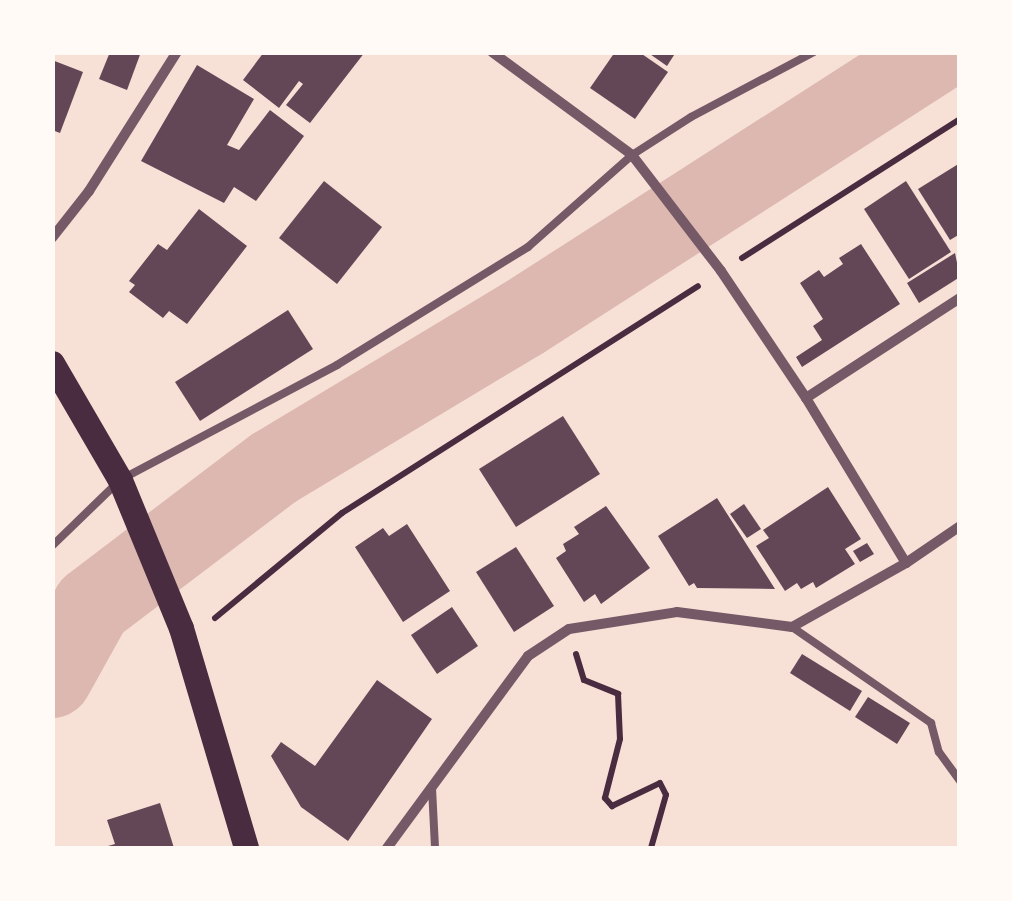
<!DOCTYPE html>
<style>
body{margin:0}
#map{position:relative;width:1012px;height:901px;overflow:hidden;background:#f7e1d7;font-family:"DM Sans",sans-serif}
div>[style]{position:absolute}
.river>*{height:80px;margin:-40px;padding:0 40px;transform-origin:40px;border-radius:40px;background:#dcb8b0}
.building>*{inset:0;background:#644757}
.path>*{height:6px;margin:-3px;padding:0 3px;transform-origin:3px;border-radius:3px;background:#4a2c40}
.service>*{height:8px;margin:-4px;padding:0 4px;transform-origin:4px;border-radius:4px;background:#755966}
.minor>*{height:10px;margin:-5px;padding:0 5px;transform-origin:5px;border-radius:5px;background:#755966}
.primary>*{height:25px;margin:-12.5px;padding:0 12.5px;transform-origin:12.5px;border-radius:12.5px;background:#4a2c40}
span{translate:-50% -50%;white-space:nowrap;text-align:center;line-height:1.15;-webkit-text-stroke:9px #fffaf5;paint-order:stroke}
.frame{position:absolute;inset:0;border:55px solid #fffaf5;pointer-events:none}
</style>
<div id="map">
<div class="river">
<i style="left:52px;top:678px;width:82px;rotate:-60.9deg"></i>
<i style="left:92px;top:606px;width:228px;rotate:-37.2deg"></i>
<i style="left:274px;top:468px;width:289px;rotate:-31deg"></i>
<i style="left:522px;top:319px;width:494px;rotate:-32.7deg"></i>
</div>
<div class="building">
<i style="clip-path:polygon(110px 52px,141px 52px,127px 90px,99px 79px)"></i>
<i style="clip-path:polygon(264px 52px,365px 52px,310px 123px,286px 105px,303px 84px,299px 81px,279px 108px,243px 80px)"></i>
<i style="clip-path:polygon(615px 52px,639px 52px,668px 72px,635px 119px,590px 88px)"></i>
<i style="clip-path:polygon(647px 52px,676px 52px,667px 66px)"></i>
<i style="clip-path:polygon(52px 60px,83px 72px,60px 133px,52px 130px)"></i>
<i style="clip-path:polygon(197px 65px,254px 99px,227px 145px,239px 150px,270px 110px,304px 136px,256px 201px,234px 187px,224px 203px,141px 161px)"></i>
<i style="clip-path:polygon(960px 163px,960px 234px,950px 240px,918px 189px)"></i>
<i style="clip-path:polygon(324px 181px,382px 227px,337px 284px,279px 238px)"></i>
<i style="clip-path:polygon(906px 181px,951px 252px,909px 279px,864px 209px)"></i>
<i style="clip-path:polygon(199px 209px,247px 246px,187px 324px,169px 311px,163px 318px,129px 292px,135px 285px,129px 281px,158px 244px,167px 250px)"></i>
<i style="clip-path:polygon(861px 244px,900px 304px,802px 367px,796px 357px,822px 340px,813px 326px,823px 319px,800px 283px,819px 270px,824px 277px,843px 264px,839px 258px)"></i>
<i style="clip-path:polygon(955px 253px,960px 277px,919px 303px,907px 283px)"></i>
<i style="clip-path:polygon(288px 310px,313px 349px,200px 421px,175px 382px)"></i>
<i style="clip-path:polygon(563px 416px,600px 474px,516px 527px,479px 469px)"></i>
<i style="clip-path:polygon(828px 487px,861px 539px,845px 549px,855px 564px,816px 588px,813px 582px,801px 589px,797px 583px,785px 591px,756px 546px,769px 538px,763px 530px)"></i>
<i style="clip-path:polygon(717px 498px,775px 589px,697px 588px,694px 583px,689px 586px,658px 536px)"></i>
<i style="clip-path:polygon(744px 504px,761px 529px,747px 538px,730px 514px)"></i>
<i style="clip-path:polygon(606px 506px,650px 568px,601px 604px,595px 594px,584px 602px,556px 558px,566px 551px,563px 544px,579px 534px,574px 527px)"></i>
<i style="clip-path:polygon(407px 524px,450px 591px,403px 622px,355px 547px,383px 528px,389px 536px)"></i>
<i style="clip-path:polygon(867px 543px,874px 554px,860px 562px,853px 551px)"></i>
<i style="clip-path:polygon(516px 547px,554px 606px,514px 632px,476px 572px)"></i>
<i style="clip-path:polygon(452px 607px,478px 646px,437px 674px,411px 635px)"></i>
<i style="clip-path:polygon(802px 654px,862px 691px,850px 711px,790px 673px)"></i>
<i style="clip-path:polygon(377px 680px,432px 719px,348px 841px,301px 807px,271px 756px,281px 742px,315px 766px)"></i>
<i style="clip-path:polygon(868px 697px,910px 723px,897px 744px,855px 717px)"></i>
<i style="clip-path:polygon(160px 803px,174px 848px,101px 848px,115px 844px,107px 820px)"></i>
</div>
<div class="path">
<i style="left:742px;top:258px;width:259px;rotate:-32.5deg"></i>
<i style="left:215px;top:618px;width:165px;rotate:-39.6deg"></i>
<i style="left:342px;top:513px;width:422px;rotate:-32.5deg"></i>
<i style="left:576px;top:654px;width:27px;rotate:73deg"></i>
<i style="left:584px;top:680px;width:37px;rotate:22deg"></i>
<i style="left:618px;top:694px;width:45px;rotate:87.5deg"></i>
<i style="left:620px;top:739px;width:61px;rotate:104.3deg"></i>
<i style="left:605px;top:798px;width:11px;rotate:49deg"></i>
<i style="left:612px;top:806px;width:53px;rotate:-25.6deg"></i>
<i style="left:660px;top:783px;width:13px;rotate:63deg"></i>
<i style="left:666px;top:795px;width:55px;rotate:105.8deg"></i>
</div>
<div class="service">
<i style="left:52px;top:546px;width:95px;rotate:-44.1deg"></i>
<i style="left:120px;top:480px;width:246px;rotate:-27.9deg"></i>
<i style="left:337px;top:365px;width:225px;rotate:-31.7deg"></i>
<i style="left:528px;top:247px;width:139px;rotate:-41.5deg"></i>
<i style="left:632px;top:155px;width:70px;rotate:-32.8deg"></i>
<i style="left:691px;top:117px;width:139px;rotate:-27.9deg"></i>
<i style="left:792px;top:627px;width:169px;rotate:34.6deg"></i>
<i style="left:931px;top:723px;width:30px;rotate:75deg"></i>
<i style="left:939px;top:752px;width:36px;rotate:54deg"></i>
<i style="left:432px;top:788px;width:60px;rotate:87.1deg"></i>
</div>
<div class="minor">
<i style="left:492px;top:52px;width:174px;rotate:36.3deg"></i>
<i style="left:632px;top:155px;width:146px;rotate:52.5deg"></i>
<i style="left:721px;top:271px;width:153px;rotate:56.2deg"></i>
<i style="left:806px;top:398px;width:193px;rotate:58.8deg"></i>
<i style="left:52px;top:238px;width:60px;rotate:-51.8deg"></i>
<i style="left:89px;top:191px;width:165px;rotate:-57.7deg"></i>
<i style="left:806px;top:398px;width:184px;rotate:-33deg"></i>
<i style="left:387px;top:848px;width:238px;rotate:-53.7deg"></i>
<i style="left:528px;top:656px;width:49px;rotate:-33.4deg"></i>
<i style="left:569px;top:629px;width:109px;rotate:-8.9deg"></i>
<i style="left:677px;top:612px;width:116px;rotate:7.4deg"></i>
<i style="left:792px;top:627px;width:131px;rotate:-29.3deg"></i>
<i style="left:906px;top:563px;width:65px;rotate:-34.4deg"></i>
</div>
<div class="primary">
<i style="left:52px;top:363px;width:135px;rotate:59.8deg"></i>
<i style="left:120px;top:480px;width:160px;rotate:67.6deg"></i>
<i style="left:181px;top:628px;width:229px;rotate:73.5deg"></i>
</div>
<div class="frame"></div>
</div>
